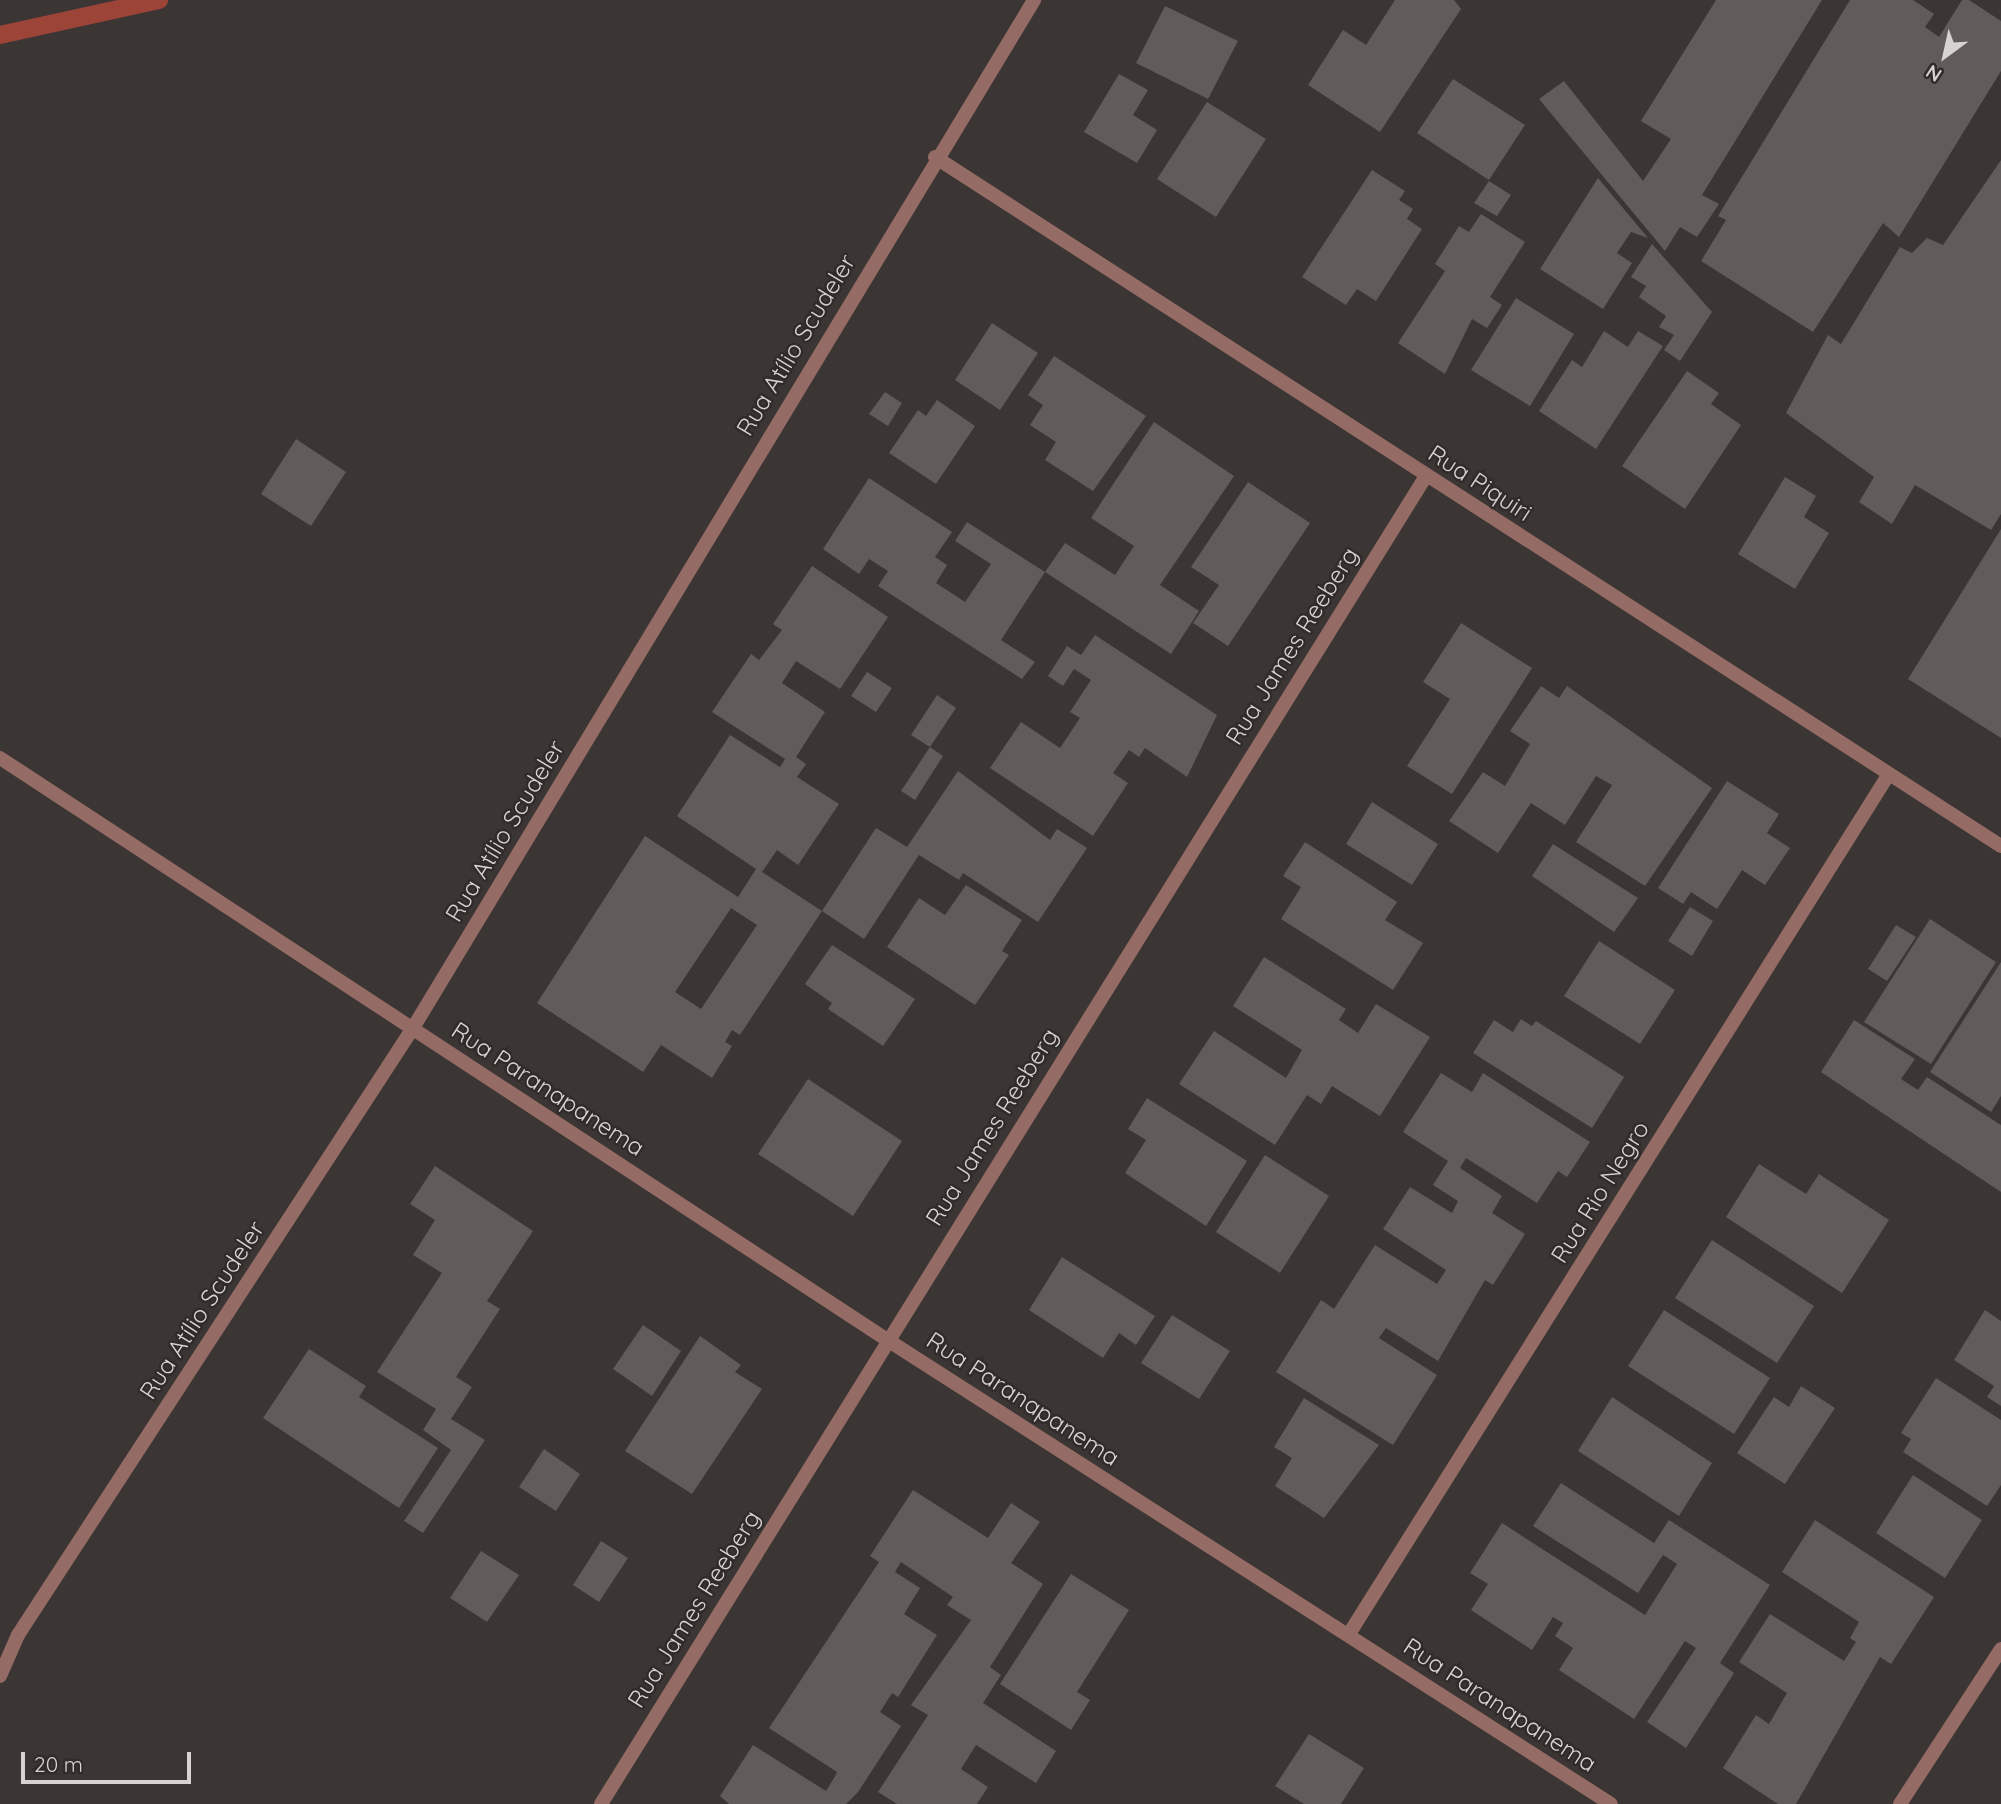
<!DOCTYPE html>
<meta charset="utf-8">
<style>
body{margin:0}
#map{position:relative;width:2001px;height:1804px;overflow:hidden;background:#3b3534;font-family:Quicksand,sans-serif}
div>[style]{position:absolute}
.stream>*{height:18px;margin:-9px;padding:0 9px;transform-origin:9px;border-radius:9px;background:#9d4439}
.building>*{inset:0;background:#615b5a}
.street>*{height:14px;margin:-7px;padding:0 7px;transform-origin:7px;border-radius:7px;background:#956c65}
span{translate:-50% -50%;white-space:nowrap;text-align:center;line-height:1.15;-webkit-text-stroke:5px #312b2a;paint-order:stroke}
.street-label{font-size:24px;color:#d7d3d2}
.north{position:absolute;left:1910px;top:21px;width:70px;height:70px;-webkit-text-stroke:5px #312b2a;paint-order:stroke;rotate:213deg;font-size:19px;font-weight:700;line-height:28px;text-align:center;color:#d7d3d2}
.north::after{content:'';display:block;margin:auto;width:24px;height:32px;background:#d7d3d2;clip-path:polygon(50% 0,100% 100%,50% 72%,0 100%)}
.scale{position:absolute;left:21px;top:1752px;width:170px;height:32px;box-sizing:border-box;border:4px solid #d7d3d2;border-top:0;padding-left:9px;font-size:21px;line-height:24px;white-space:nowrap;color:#d7d3d2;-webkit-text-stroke:5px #312b2a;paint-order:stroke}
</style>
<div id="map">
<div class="stream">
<i style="left:0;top:35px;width:163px;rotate:-12.4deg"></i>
</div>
<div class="building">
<i style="clip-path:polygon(1395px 0,1454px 0,1461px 9px,1380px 132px,1308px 85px,1343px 30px,1366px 45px)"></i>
<i style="clip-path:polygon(1716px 0,1822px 0,1702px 195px,1719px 204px,1697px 237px,1680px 227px,1665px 251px,1539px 99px,1564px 81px,1643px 181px,1671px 139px,1641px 121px)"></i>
<i style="clip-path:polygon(1850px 0,1913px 0,1934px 14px,1925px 27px,1939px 37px,1962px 0,1969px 0,2001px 21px,2001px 71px,1899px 237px,1883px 223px,1813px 332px,1701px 261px,1726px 220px,1718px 216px)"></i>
<i style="clip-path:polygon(1165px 6px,1238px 41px,1208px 99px,1136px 63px)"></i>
<i style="clip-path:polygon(1119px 74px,1148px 90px,1133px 115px,1157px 130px,1137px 163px,1084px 132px)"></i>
<i style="clip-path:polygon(1453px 79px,1525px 125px,1489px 180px,1417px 133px)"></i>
<i style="clip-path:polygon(1207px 102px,1266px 139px,1216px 217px,1157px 179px)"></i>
<i style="clip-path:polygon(2001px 160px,2001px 514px,1991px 530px,1915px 485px,1892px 524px,1859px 502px,1874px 477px,1786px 413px,1828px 335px,1841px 344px,1900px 247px,1912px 253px,1927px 238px,1943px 245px)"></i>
<i style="clip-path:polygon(1372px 170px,1405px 191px,1399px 200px,1413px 209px,1407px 219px,1422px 229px,1376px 301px,1357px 289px,1346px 305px,1302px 277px)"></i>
<i style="clip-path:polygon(1598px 178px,1648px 238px,1631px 232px,1617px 253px,1632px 263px,1603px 309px,1540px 269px)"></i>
<i style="clip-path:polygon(1489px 181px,1511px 195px,1497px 216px,1474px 203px)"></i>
<i style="clip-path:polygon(1481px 214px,1525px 242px,1490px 297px,1502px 305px,1487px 328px,1472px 319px,1445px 374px,1398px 343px,1445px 271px,1435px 264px,1459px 226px,1469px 232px)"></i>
<i style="clip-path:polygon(1652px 244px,1712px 312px,1680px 361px,1664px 350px,1674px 335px,1659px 327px,1666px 316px,1639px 297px,1646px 286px,1631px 277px)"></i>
<i style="clip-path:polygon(1516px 298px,1574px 334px,1530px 406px,1471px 370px)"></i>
<i style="clip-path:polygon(992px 323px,1038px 353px,1000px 410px,955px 380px)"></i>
<i style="clip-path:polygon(1604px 331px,1628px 347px,1638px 331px,1663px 346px,1596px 449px,1539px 411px,1572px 360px,1582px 367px)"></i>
<i style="clip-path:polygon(1054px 356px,1146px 416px,1093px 491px,1045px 460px,1056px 442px,1030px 425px,1043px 405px,1028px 395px)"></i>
<i style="clip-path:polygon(1687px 371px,1719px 393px,1711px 404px,1741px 425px,1685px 509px,1622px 466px)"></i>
<i style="clip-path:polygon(885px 392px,902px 403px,888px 426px,869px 414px)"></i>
<i style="clip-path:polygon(937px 400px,975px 426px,936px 484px,889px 453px,918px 410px,926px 416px)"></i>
<i style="clip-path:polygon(1154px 422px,1234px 476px,1160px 585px,1199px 611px,1171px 654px,1045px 572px,1065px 543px,1115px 575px,1134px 546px,1091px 518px)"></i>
<i style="clip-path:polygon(296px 439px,346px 472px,311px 526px,261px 494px)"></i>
<i style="clip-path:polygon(1785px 477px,1816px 496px,1804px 517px,1829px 533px,1795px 589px,1738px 554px)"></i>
<i style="clip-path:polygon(869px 478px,952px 532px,935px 557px,947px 565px,936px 583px,965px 602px,991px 564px,955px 541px,967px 522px,1045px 572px,1001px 640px,1035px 662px,1022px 679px,878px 586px,888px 571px,869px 559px,859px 574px,823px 549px)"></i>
<i style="clip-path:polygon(1248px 482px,1310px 523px,1228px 646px,1193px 623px,1219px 585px,1191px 567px)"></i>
<i style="clip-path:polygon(2001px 529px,2001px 738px,1908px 679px)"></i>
<i style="clip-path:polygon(evenodd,812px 566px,888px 617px,840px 689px,796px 661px,782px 683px,825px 712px,796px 757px,806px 764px,797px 777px,839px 804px,798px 865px,777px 850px,762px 872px,822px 911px,740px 1035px,732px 1030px,725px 1042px,732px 1046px,712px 1078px,661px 1045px,643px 1072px,537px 1003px,645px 836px,738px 897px,756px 869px,677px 816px,730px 735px,780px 767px,785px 759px,712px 712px,751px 654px,759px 660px,782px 630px,773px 624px,812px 566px,731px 908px,757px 925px,701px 1009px,675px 992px,731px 908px)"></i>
<i style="clip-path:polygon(1461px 623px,1532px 668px,1452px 794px,1407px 766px,1450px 699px,1423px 682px)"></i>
<i style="clip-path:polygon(1095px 635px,1217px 715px,1187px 777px,1145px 748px,1139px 757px,1129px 750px,1113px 773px,1128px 783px,1093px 836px,990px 768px,1021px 722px,1060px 748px,1080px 718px,1070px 712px,1091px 680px,1074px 669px,1063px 686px,1048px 676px,1067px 646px,1081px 655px)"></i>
<i style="clip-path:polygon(867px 672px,892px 688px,876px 712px,851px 696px)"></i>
<i style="clip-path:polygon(1541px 686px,1559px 698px,1567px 686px,1712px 788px,1645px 886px,1576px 842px,1612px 785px,1596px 776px,1565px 825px,1531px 803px,1498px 853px,1449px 821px,1483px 772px,1505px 786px,1530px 744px,1510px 731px)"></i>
<i style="clip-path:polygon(937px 695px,956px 708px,930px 747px,911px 735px)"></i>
<i style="clip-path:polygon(930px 747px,943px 756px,915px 800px,901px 791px)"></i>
<i style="clip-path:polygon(958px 771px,1050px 840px,1057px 829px,1087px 848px,1038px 922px,963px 873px,959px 880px,919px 855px,864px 939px,822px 911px,876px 828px,907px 847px)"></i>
<i style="clip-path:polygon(1727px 781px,1779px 814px,1767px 833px,1790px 848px,1765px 885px,1742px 870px,1717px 909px,1691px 892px,1683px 904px,1658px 888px)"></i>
<i style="clip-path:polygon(1372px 802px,1438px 844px,1412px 885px,1346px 844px)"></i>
<i style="clip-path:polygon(1305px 842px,1397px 902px,1385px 920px,1423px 943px,1393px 990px,1281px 919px,1301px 887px,1283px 876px)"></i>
<i style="clip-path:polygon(1553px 844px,1638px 898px,1614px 932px,1532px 876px)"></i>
<i style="clip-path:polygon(966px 885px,1022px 920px,1002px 951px,1009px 955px,975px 1005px,887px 947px,919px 898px,945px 915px)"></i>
<i style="clip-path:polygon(1690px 907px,1713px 921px,1692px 956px,1668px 941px)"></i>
<i style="clip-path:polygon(1930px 919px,1996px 962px,1931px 1064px,1864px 1022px)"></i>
<i style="clip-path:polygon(1896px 925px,1916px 937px,1887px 981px,1868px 969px)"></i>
<i style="clip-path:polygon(1599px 941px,1675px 990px,1640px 1044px,1564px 996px)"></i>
<i style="clip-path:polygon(832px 945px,915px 999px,883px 1046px,828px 1009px,832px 1003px,805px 984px)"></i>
<i style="clip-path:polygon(1264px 957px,1346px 1009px,1339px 1020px,1358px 1033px,1376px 1004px,1430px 1037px,1380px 1116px,1332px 1086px,1321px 1104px,1307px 1095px,1275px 1145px,1179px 1084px,1214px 1031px,1286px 1078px,1302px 1050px,1233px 1006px)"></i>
<i style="clip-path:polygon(2001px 962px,2001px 1096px,1991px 1112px,1930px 1072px)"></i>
<i style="clip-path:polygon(1521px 1019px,1532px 1026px,1536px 1021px,1624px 1077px,1592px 1128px,1473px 1053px,1494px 1020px,1513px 1032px)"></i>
<i style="clip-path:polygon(1854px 1020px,1915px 1059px,1901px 1079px,1918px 1090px,1927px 1077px,2001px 1125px,2001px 1192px,1821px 1072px)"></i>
<i style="clip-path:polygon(1441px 1073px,1472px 1092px,1483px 1073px,1590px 1142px,1567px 1177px,1558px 1171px,1537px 1203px,1466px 1158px,1460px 1168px,1502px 1196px,1492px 1213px,1525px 1234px,1493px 1285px,1485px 1280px,1438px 1361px,1386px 1328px,1379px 1338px,1437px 1375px,1393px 1445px,1276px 1372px,1321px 1300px,1334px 1309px,1375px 1245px,1437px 1284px,1446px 1270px,1383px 1229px,1410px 1187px,1452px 1213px,1458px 1201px,1433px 1185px,1448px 1161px,1403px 1132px)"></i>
<i style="clip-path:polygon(808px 1079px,902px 1141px,853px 1216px,758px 1154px)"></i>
<i style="clip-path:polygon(1147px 1098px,1247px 1161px,1206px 1226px,1125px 1173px,1146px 1140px,1128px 1129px)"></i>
<i style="clip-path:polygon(1265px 1155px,1329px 1196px,1280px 1273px,1216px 1232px)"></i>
<i style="clip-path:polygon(1759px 1164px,1806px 1194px,1819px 1174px,1889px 1220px,1842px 1293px,1726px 1217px)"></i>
<i style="clip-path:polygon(435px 1166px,533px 1231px,487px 1301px,500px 1309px,456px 1377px,472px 1387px,451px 1419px,485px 1440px,423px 1533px,404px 1521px,451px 1450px,423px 1430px,436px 1409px,377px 1372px,442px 1273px,413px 1255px,435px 1220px,410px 1204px)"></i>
<i style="clip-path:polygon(1712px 1240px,1814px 1306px,1777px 1363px,1675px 1298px)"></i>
<i style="clip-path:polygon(1062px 1257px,1155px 1316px,1136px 1345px,1119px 1333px,1103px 1358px,1029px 1310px)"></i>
<i style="clip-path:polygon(1664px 1310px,1770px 1378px,1734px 1434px,1628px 1366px)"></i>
<i style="clip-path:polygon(1985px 1310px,2001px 1321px,2001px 1406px,1987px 1397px,1994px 1386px,1954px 1360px)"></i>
<i style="clip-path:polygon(1172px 1315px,1230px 1351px,1199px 1399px,1141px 1363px)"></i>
<i style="clip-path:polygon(643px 1325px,681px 1351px,652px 1396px,613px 1369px)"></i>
<i style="clip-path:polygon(700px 1336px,741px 1365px,735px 1372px,762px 1389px,692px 1494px,625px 1451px)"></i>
<i style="clip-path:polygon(309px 1349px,366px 1386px,359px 1397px,438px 1448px,399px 1508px,263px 1418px)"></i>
<i style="clip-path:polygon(1936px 1378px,2001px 1420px,2001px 1485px,1987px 1506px,1903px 1452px,1911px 1439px,1901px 1433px)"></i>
<i style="clip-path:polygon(1801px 1386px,1835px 1408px,1785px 1484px,1737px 1453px,1774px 1397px,1789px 1407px)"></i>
<i style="clip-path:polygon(1612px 1397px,1712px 1463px,1679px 1516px,1578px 1451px)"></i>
<i style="clip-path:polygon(1304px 1398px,1379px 1445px,1324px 1518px,1275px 1486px,1292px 1458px,1274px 1447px)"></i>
<i style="clip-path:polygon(544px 1449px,580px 1474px,556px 1511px,519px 1487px)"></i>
<i style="clip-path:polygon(1913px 1475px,1982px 1520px,1945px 1578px,1876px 1533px)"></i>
<i style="clip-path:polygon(1561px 1483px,1654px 1543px,1669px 1520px,1770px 1585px,1720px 1663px,1734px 1673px,1686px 1748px,1647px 1722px,1696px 1648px,1685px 1641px,1634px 1719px,1559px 1670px,1573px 1648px,1555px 1636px,1563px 1623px,1553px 1617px,1532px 1650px,1471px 1610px,1488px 1584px,1470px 1573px,1502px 1523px,1645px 1615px,1677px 1564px,1663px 1555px,1638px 1593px,1533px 1526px)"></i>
<i style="clip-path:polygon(913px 1490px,988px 1538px,1011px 1503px,1040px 1522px,1011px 1563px,1043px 1584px,990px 1667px,1001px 1675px,983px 1703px,1056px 1751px,1036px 1783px,976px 1745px,961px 1769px,988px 1787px,977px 1804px,897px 1804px,878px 1792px,928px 1715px,911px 1705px,971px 1620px,947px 1605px,953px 1597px,901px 1562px,895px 1572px,920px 1588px,904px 1614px,937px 1635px,898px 1697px,892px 1693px,880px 1712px,901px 1726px,858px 1792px,846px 1804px,729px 1804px,720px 1796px,753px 1745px,826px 1791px,834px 1778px,837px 1772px,769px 1728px,879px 1562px,870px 1556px)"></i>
<i style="clip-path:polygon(1815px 1520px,1934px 1597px,1891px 1664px,1880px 1657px,1796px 1804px,1778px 1804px,1723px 1768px,1756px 1715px,1769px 1724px,1787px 1693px,1739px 1662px,1770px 1614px,1844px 1661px,1856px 1642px,1850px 1638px,1859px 1622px,1782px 1572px)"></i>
<i style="clip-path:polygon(601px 1541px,628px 1558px,599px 1602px,573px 1585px)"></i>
<i style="clip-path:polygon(481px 1551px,519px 1575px,487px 1622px,450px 1598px)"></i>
<i style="clip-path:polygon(1071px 1574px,1129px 1610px,1077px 1692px,1090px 1700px,1071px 1730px,1000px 1684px)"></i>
<i style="clip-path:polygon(1309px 1734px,1364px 1768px,1341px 1804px,1304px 1804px,1275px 1786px)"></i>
</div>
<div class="street">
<i style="left:935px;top:157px;width:1269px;rotate:32.88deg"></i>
<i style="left:0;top:758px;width:1060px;rotate:33.26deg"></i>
<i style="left:886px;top:1339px;width:861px;rotate:32.68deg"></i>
<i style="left:1349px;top:1634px;width:1015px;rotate:-57.88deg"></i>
<i style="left:0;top:1676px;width:45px;rotate:-66.3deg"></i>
<i style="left:18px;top:1635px;width:724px;rotate:-56.95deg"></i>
<i style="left:413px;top:1028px;width:1201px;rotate:-58.86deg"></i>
<i style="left:601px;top:1804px;width:1563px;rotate:-58.15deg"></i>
<i style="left:1900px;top:1804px;width:185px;rotate:-56.9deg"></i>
</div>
<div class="street-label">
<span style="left:796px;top:345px;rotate:-59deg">Rua Atílio Scudeler</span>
<span style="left:1480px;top:483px;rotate:33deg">Rua Piquiri</span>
<span style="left:1292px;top:646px;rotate:-58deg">Rua James Reeberg</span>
<span style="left:505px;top:831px;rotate:-59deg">Rua Atílio Scudeler</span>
<span style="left:548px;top:1089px;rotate:33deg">Rua Paranapanema</span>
<span style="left:992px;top:1127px;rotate:-58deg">Rua James Reeberg</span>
<span style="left:1600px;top:1192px;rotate:-58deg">Rua Rio Negro</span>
<span style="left:202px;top:1310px;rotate:-57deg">Rua Atílio Scudeler</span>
<span style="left:1023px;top:1399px;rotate:33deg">Rua Paranapanema</span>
<span style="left:694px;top:1609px;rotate:-58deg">Rua James Reeberg</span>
<span style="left:1500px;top:1705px;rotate:33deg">Rua Paranapanema</span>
</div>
<div class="north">N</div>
<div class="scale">20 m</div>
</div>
